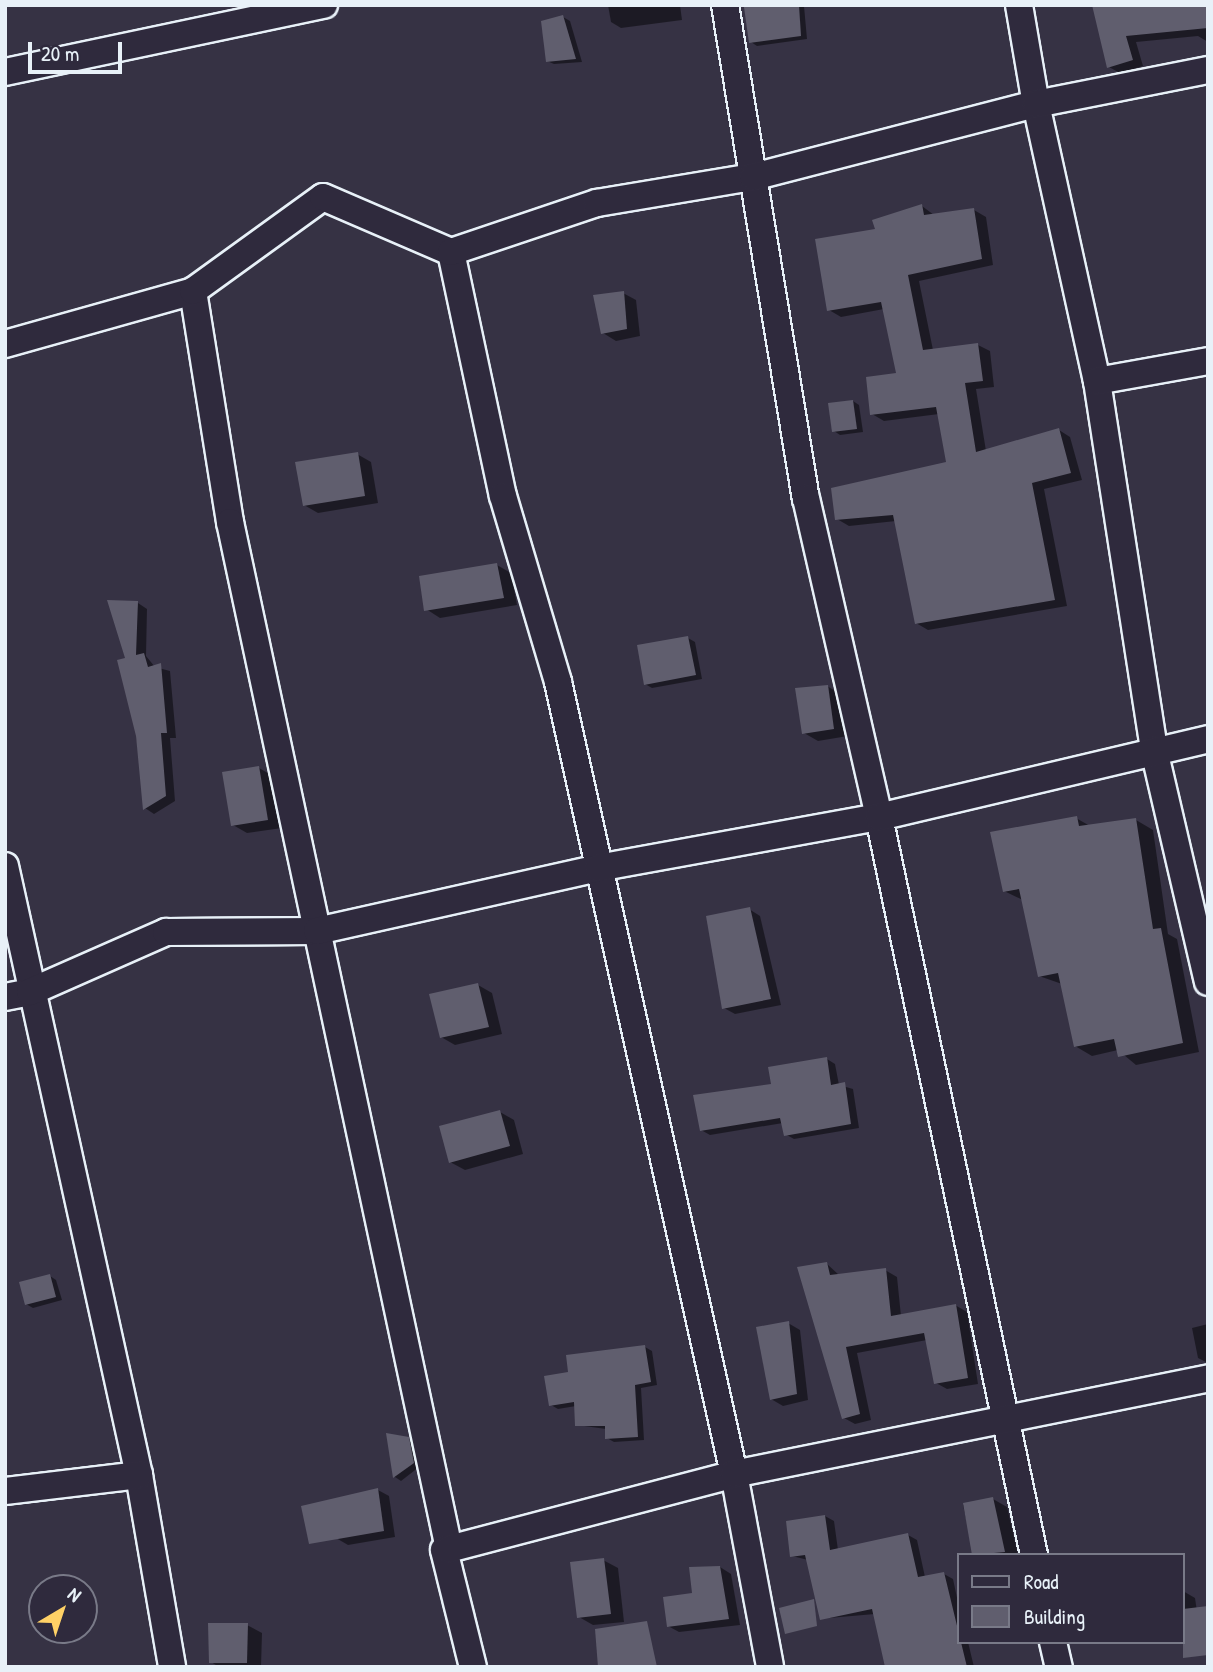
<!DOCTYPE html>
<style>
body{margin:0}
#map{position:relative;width:1213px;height:1672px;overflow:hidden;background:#363244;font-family:"Patrick Hand",sans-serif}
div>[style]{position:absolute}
.shadow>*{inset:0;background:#0007}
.building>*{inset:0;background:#605e6e}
.roads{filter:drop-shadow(2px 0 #e8f1f8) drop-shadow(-2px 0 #e8f1f8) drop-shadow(0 2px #e8f1f8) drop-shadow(0 -2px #e8f1f8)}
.minor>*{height:26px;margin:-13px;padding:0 13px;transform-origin:13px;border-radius:13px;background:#2f2a3d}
span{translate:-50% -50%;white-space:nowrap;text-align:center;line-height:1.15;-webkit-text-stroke:5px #2f2a3d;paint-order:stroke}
.frame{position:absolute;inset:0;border:7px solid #e8f1f8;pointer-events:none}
.legend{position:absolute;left:957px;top:1553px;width:228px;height:91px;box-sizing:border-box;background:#2f2a3d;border:2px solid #797a88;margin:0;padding:9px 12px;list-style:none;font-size:21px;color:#e8f1f8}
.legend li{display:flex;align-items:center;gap:14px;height:35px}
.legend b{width:35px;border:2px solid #797a88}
.north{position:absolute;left:28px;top:1574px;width:70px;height:70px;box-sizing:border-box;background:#2f2a3d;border:2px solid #797a88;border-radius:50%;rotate:39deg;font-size:19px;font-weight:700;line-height:28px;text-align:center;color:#e8f1f8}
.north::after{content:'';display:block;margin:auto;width:24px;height:32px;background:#ffd166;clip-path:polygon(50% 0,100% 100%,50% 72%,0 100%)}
.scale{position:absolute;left:28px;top:42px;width:94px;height:32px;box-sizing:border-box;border:4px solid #e8f1f8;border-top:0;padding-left:9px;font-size:21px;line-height:24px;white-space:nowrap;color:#e8f1f8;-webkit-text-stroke:5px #2f2a3d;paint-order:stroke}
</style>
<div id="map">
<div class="shadow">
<i style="clip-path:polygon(608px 5px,680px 5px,682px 20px,621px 28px,611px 22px)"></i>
<i style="clip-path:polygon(775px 5px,804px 6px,807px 39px,757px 46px,751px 42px,746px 9px)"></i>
<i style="clip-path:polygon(1208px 5px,1208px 42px,1198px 36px,1136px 42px,1143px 66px,1120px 73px,1109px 67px,1094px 7px)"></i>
<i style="clip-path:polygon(563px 17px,570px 21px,582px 62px,554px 64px,547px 61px)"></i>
<i style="clip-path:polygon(922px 206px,934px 215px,974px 210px,986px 217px,993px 265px,919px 281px,933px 350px,978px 345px,990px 351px,994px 387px,976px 389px,986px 451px,1059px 430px,1070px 437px,1082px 480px,1044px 489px,1067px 606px,928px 630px,916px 623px,896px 521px,849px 526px,837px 519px,948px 464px,939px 414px,884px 421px,872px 414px,898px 374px,884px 309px,841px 317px,829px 310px,877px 231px)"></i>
<i style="clip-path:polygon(623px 293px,636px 300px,640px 336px,616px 341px,603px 333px)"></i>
<i style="clip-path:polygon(853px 401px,859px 405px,863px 432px,840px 435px,834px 431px)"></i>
<i style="clip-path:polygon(357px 454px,371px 462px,378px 503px,318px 513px,304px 505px)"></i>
<i style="clip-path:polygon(497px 565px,511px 573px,517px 605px,440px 618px,426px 609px)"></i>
<i style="clip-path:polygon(138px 603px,147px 609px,146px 656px,155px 667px,170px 671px,176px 738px,170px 738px,175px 801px,154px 814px,145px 808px,127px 659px)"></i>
<i style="clip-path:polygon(688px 638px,695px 642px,702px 679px,652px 688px,645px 684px)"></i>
<i style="clip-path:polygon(827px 686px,842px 695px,848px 736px,818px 741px,804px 733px)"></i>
<i style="clip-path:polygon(259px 768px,273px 776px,282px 828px,247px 833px,233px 825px)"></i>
<i style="clip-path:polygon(1076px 818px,1090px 826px,1136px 820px,1153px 830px,1168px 934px,1177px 939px,1199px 1052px,1136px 1065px,1118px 1050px,1092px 1056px,1075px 1046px,1062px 984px,1039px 976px,1023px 900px,1004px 891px)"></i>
<i style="clip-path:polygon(749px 909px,760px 916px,781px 1005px,735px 1014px,724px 1008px)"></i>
<i style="clip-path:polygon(478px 985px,492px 993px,502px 1034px,455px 1045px,441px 1037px)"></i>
<i style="clip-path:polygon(827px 1059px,835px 1064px,839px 1085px,853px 1089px,859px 1128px,794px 1139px,785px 1134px,783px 1123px,710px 1135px,701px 1130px,773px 1085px)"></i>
<i style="clip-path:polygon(500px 1112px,514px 1120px,523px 1154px,465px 1170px,450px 1162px)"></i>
<i style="clip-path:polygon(826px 1263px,839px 1275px,885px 1270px,897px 1277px,901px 1316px,955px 1305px,967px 1312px,978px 1384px,947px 1389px,936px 1383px,927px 1340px,857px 1353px,871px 1420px,855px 1424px,844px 1418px)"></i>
<i style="clip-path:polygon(50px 1276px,56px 1280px,62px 1300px,33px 1308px,26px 1304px)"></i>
<i style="clip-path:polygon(788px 1323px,800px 1330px,808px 1400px,783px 1406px,771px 1399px)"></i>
<i style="clip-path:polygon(1208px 1324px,1208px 1363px,1198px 1358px,1192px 1328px)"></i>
<i style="clip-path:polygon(645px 1347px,652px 1351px,657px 1385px,641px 1388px,644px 1440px,614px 1442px,607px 1438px,606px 1429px,577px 1425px,576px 1406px,558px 1409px,551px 1405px,570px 1374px)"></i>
<i style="clip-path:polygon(388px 1435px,415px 1442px,419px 1467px,401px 1481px,395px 1477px)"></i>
<i style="clip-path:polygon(378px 1490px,389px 1496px,395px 1537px,348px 1545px,336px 1538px)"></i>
<i style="clip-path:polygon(993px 1499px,1007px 1507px,1018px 1555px,974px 1555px,963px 1505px)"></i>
<i style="clip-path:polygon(825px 1516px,834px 1521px,838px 1550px,908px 1535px,917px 1540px,925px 1577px,944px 1574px,953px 1579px,959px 1607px,959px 1642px,968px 1642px,974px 1667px,918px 1667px,875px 1614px,829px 1618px,820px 1613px,808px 1560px,792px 1556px)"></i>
<i style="clip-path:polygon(603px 1560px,618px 1568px,624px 1622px,593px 1625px,579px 1617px)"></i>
<i style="clip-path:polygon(720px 1567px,731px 1574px,740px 1625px,679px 1632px,668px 1626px)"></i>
<i style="clip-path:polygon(1183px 1591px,1195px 1598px,1201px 1638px,1183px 1641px)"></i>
<i style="clip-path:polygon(247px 1625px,262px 1633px,261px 1667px,219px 1667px,211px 1662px)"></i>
</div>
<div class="building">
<i style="clip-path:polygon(799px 5px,801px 36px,749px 43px,744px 7px)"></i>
<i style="clip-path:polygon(1092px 5px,1208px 5px,1208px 28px,1126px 36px,1133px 60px,1107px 68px)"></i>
<i style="clip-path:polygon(563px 15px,576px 59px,546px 62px,541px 21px)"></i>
<i style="clip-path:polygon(922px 204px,924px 215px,974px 208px,982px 259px,908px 275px,923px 350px,978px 343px,983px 381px,965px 383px,976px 452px,1059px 428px,1071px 473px,1032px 483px,1055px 600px,915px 624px,893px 515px,835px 520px,831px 488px,946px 462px,936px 407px,870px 415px,866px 377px,896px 373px,881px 302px,827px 311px,815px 239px,875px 229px,872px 220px)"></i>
<i style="clip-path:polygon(624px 291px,627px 329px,601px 334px,593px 295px)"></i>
<i style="clip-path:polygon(853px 400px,857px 429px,832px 432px,828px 403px)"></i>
<i style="clip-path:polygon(358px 452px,365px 496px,303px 506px,295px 462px)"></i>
<i style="clip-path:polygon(497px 563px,504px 598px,424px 611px,419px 576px)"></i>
<i style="clip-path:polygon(107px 600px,138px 601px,136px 655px,144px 653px,148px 667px,161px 663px,167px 733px,161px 733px,166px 796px,143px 810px,136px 736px,117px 660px,125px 658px)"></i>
<i style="clip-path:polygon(688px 636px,696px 675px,644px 685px,637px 645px)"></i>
<i style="clip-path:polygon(828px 685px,834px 729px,802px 734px,795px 688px)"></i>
<i style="clip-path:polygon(259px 766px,268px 820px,231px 826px,222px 772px)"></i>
<i style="clip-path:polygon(1077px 816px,1079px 826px,1136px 818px,1153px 929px,1161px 928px,1183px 1043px,1118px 1057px,1114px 1039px,1074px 1047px,1058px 973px,1038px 977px,1019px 889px,1003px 892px,990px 832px)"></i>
<i style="clip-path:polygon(750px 907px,771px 999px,722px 1009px,706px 916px)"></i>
<i style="clip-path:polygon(478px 983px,489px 1027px,440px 1038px,429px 994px)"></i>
<i style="clip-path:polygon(827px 1057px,831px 1085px,845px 1082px,851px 1124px,784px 1136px,780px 1118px,700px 1131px,693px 1095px,771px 1084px,768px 1067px)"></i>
<i style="clip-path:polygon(500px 1110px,510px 1146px,449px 1163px,439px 1126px)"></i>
<i style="clip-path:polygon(827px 1262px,830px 1275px,886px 1268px,891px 1316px,956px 1304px,968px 1378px,934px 1384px,924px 1333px,846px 1347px,860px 1414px,842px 1419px,797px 1267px)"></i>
<i style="clip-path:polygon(50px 1274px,56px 1297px,25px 1305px,19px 1282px)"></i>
<i style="clip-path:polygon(789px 1321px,797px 1394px,770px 1400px,756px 1327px)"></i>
<i style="clip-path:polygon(645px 1345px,651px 1382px,635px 1385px,638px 1437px,605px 1439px,605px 1426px,575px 1426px,574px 1402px,549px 1406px,544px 1376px,568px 1372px,566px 1355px)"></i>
<i style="clip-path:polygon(386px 1433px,409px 1437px,414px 1463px,393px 1478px)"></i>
<i style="clip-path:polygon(378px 1488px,384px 1531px,309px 1544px,301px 1506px)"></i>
<i style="clip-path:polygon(993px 1497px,1005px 1552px,972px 1555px,963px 1503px)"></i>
<i style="clip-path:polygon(825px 1515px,830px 1550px,908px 1533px,918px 1577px,944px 1572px,967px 1667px,885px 1667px,872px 1609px,820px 1620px,805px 1555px,790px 1557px,786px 1521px)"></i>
<i style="clip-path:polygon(604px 1558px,611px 1614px,577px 1618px,570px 1562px)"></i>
<i style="clip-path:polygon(720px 1566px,729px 1619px,667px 1627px,663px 1597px,692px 1593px,689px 1567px)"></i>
<i style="clip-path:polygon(814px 1599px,817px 1626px,785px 1634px,779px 1608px)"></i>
<i style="clip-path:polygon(1208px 1606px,1208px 1655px,1183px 1658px,1183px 1609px)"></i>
<i style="clip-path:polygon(647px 1621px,657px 1667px,598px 1667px,595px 1629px)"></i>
<i style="clip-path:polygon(208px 1623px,248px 1623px,247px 1663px,209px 1663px)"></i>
</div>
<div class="roads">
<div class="minor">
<i style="left:725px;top:5px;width:500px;rotate:80.7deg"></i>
<i style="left:806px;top:498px;width:327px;rotate:77.1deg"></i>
<i style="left:879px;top:817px;width:754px;rotate:78.14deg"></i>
<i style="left:1019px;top:5px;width:100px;rotate:80.3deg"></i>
<i style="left:1036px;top:104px;width:284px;rotate:77.6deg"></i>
<i style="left:1097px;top:381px;width:373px;rotate:81.2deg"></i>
<i style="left:1154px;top:750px;width:238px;rotate:76.9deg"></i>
<i style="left:5px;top:72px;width:326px;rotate:-11.9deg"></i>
<i style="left:451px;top:252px;width:249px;rotate:78deg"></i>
<i style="left:503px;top:496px;width:194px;rotate:73.5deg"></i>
<i style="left:558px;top:682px;width:811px;rotate:77.47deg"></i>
<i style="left:734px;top:1474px;width:196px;rotate:79.4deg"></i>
<i style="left:193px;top:291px;width:234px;rotate:80.9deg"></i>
<i style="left:230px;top:522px;width:1050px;rotate:77.96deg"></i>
<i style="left:449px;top:1549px;width:5px;rotate:169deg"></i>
<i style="left:444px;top:1550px;width:121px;rotate:76.1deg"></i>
<i style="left:5px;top:344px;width:195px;rotate:-15.7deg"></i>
<i style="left:193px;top:291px;width:160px;rotate:-35.9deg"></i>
<i style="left:323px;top:197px;width:139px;rotate:23.3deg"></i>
<i style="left:451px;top:252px;width:154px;rotate:-18.6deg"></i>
<i style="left:597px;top:203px;width:158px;rotate:-9.5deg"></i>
<i style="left:753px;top:177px;width:292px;rotate:-14.5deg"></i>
<i style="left:1036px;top:104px;width:175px;rotate:-11.2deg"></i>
<i style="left:1097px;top:381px;width:113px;rotate:-10.2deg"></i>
<i style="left:5px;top:866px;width:624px;rotate:77.59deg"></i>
<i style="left:139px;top:1475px;width:195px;rotate:80.2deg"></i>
<i style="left:5px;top:997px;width:25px;rotate:-11deg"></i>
<i style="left:30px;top:992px;width:149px;rotate:-23.8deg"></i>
<i style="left:166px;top:932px;width:151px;rotate:-0.4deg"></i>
<i style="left:317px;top:931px;width:288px;rotate:-12.6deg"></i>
<i style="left:598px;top:868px;width:286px;rotate:-10.3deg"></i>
<i style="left:879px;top:817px;width:338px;rotate:-13.3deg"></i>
<i style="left:5px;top:1491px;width:135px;rotate:-6.8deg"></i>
<i style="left:449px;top:1549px;width:295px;rotate:-14.7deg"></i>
<i style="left:734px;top:1474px;width:484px;rotate:-11.4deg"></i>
<i style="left:1053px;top:1642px;width:26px;rotate:77deg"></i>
</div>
</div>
<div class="frame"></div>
<ul class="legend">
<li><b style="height:9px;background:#2f2a3d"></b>Road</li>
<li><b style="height:19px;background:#605e6e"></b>Building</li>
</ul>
<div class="north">N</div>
<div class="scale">20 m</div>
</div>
